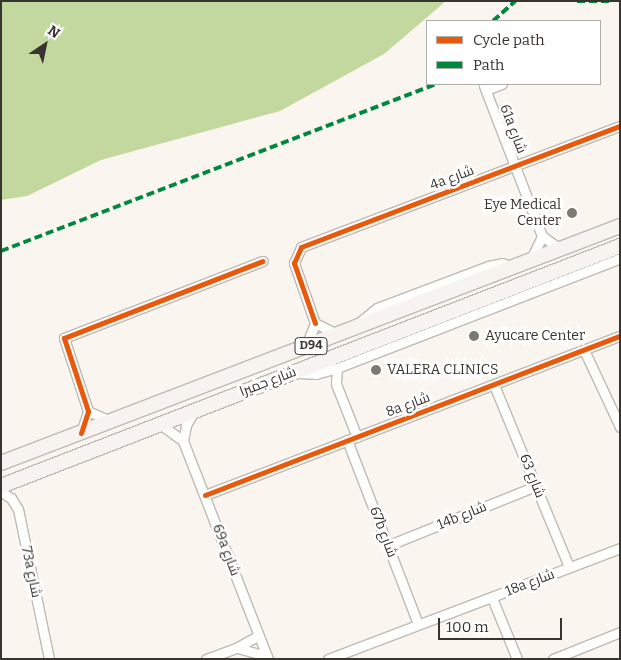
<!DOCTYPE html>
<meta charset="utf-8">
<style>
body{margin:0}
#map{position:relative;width:621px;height:660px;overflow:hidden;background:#faf5ef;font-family:Bitter,Cairo,serif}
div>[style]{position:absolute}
.water>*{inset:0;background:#c3d89f}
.roads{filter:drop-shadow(1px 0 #bebab5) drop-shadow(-1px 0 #bebab5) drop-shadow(0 1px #bebab5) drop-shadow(0 -1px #bebab5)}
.street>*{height:9px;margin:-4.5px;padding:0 4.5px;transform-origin:4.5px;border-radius:4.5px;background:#fefefd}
.primary>*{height:14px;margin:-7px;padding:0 7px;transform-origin:7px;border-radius:7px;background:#f7f3f1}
.quiet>*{height:4px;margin-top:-2px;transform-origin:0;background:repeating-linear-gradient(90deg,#00873e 0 8px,transparent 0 12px)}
.cycleway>*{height:5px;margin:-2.5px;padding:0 2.5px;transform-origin:2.5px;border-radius:2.5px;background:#e8590c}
.dots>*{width:14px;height:14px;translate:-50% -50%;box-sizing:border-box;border:2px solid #fff;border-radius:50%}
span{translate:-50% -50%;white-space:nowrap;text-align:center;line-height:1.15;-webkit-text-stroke:5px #fff;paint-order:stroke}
.shield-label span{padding:1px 4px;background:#fff;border:1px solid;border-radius:4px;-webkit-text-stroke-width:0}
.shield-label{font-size:12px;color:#38342f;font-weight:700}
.street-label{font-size:14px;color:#38342f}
.poi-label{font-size:14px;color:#38342f}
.right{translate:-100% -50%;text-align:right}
.left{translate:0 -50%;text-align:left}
.frame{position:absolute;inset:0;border:2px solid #38342f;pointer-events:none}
.legend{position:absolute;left:426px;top:20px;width:175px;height:65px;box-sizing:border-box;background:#fff;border:1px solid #afaeac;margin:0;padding:6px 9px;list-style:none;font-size:15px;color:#38342f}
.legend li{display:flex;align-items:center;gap:10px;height:25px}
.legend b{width:25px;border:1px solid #afaeac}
.north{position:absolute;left:20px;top:20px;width:50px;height:50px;-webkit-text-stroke:4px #fff;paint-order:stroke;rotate:34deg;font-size:14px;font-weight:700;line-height:20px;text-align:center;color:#38342f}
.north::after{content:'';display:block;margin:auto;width:18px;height:22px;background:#38342f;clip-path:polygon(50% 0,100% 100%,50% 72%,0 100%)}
.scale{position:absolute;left:438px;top:618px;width:124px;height:22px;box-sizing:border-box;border:2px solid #38342f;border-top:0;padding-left:6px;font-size:15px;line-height:18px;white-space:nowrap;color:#38342f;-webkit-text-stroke:4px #fff;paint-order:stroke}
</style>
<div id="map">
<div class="water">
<i style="clip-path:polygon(1px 1px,446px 1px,384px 54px,280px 111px,101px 160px,27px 196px,1px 200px)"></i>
</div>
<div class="roads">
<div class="street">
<i style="left:484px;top:86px;width:161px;rotate:68.9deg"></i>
<i style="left:542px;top:236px;width:22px;rotate:36deg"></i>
<i style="left:486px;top:90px;width:17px;rotate:-21deg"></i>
<i style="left:530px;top:261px;width:28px;rotate:-64deg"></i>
<i style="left:315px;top:323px;width:25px;rotate:27deg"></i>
<i style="left:356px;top:325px;width:27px;rotate:-39deg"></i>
<i style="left:377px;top:308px;width:119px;rotate:-20.7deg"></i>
<i style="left:488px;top:266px;width:14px;rotate:-12deg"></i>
<i style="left:502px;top:263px;width:12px;rotate:20deg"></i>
<i style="left:305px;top:348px;width:27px;rotate:-68deg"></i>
<i style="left:315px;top:323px;width:64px;rotate:-109.3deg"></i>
<i style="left:294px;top:263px;width:17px;rotate:-66deg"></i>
<i style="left:301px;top:247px;width:341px;rotate:-20.8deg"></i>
<i style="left:584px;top:350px;width:85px;rotate:64.9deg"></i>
<i style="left:337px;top:368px;width:16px;rotate:94deg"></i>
<i style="left:336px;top:384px;width:57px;rotate:68.4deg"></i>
<i style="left:300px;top:373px;width:16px;rotate:4deg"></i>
<i style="left:316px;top:374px;width:22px;rotate:-16deg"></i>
<i style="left:337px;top:368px;width:304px;rotate:-21.2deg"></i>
<i style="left:494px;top:385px;width:197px;rotate:67.6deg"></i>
<i style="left:88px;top:411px;width:24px;rotate:24deg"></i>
<i style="left:160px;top:424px;width:29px;rotate:36deg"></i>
<i style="left:183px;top:441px;width:234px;rotate:68.7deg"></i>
<i style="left:81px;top:433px;width:23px;rotate:-72deg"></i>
<i style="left:88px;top:411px;width:77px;rotate:-108.2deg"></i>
<i style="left:64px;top:338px;width:213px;rotate:-21.2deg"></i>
<i style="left:347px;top:440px;width:197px;rotate:68.9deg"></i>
<i style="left:183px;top:441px;width:16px;rotate:-79deg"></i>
<i style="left:186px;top:425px;width:16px;rotate:-60deg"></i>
<i style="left:1px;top:492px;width:12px;rotate:31deg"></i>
<i style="left:11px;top:498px;width:13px;rotate:58deg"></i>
<i style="left:18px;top:509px;width:153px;rotate:78.3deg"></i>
<i style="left:205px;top:495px;width:444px;rotate:-21deg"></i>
<i style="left:389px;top:545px;width:158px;rotate:-21.9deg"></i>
<i style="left:492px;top:598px;width:66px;rotate:67.7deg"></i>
<i style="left:237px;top:648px;width:31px;rotate:15deg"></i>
<i style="left:206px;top:659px;width:32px;rotate:-20deg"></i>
<i style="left:236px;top:648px;width:26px;rotate:-29deg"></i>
<i style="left:328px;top:659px;width:312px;rotate:-20.8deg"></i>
<i style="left:553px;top:659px;width:72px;rotate:-21.9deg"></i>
</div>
<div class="primary">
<i style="left:1px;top:463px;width:663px;rotate:-20.95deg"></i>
<i style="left:1px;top:486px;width:664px;rotate:-21.19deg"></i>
</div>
</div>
<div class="quiet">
<i style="left:577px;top:1px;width:32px"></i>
<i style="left:493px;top:21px;width:30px;rotate:-42deg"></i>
<i style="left:1px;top:251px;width:465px;rotate:-21deg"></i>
</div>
<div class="cycleway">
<i style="left:315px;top:323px;width:64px;rotate:-109.3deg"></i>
<i style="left:294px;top:263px;width:17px;rotate:-66deg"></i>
<i style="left:301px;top:247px;width:341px;rotate:-20.8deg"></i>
<i style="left:81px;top:433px;width:23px;rotate:-72deg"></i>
<i style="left:88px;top:411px;width:77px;rotate:-108.2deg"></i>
<i style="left:64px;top:338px;width:213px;rotate:-21.2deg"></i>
<i style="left:205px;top:495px;width:444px;rotate:-21deg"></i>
</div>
<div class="dots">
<i style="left:572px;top:213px;background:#7c7872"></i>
<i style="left:474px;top:336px;background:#7c7872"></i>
<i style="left:376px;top:370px;background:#7c7872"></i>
</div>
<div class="shield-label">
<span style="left:311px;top:346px">D94</span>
</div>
<div class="street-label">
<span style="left:513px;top:129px;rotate:69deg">61a شارع</span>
<span style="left:452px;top:178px;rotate:-21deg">4a شارع</span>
<span style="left:268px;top:382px;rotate:-21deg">شارع جميرا</span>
<span style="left:408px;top:405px;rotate:-21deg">8a شارع</span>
<span style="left:532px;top:476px;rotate:68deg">شارع 63</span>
<span style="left:462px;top:516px;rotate:-22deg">14b شارع</span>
<span style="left:383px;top:532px;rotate:69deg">67b شارع</span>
<span style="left:226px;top:550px;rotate:69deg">69a شارع</span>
<span style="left:31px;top:572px;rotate:78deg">73a شارع</span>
<span style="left:530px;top:583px;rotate:-21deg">18a شارع</span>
</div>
<div class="poi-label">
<span class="right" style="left:561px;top:213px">Eye Medical<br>Center</span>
<span class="left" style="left:485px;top:336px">Ayucare Center</span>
<span class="left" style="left:387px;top:370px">VALERA CLINICS</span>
</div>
<div class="frame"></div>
<ul class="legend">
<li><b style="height:6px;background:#e8590c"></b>Cycle path</li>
<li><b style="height:6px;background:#00873e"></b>Path</li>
</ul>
<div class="north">N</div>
<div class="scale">100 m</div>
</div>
